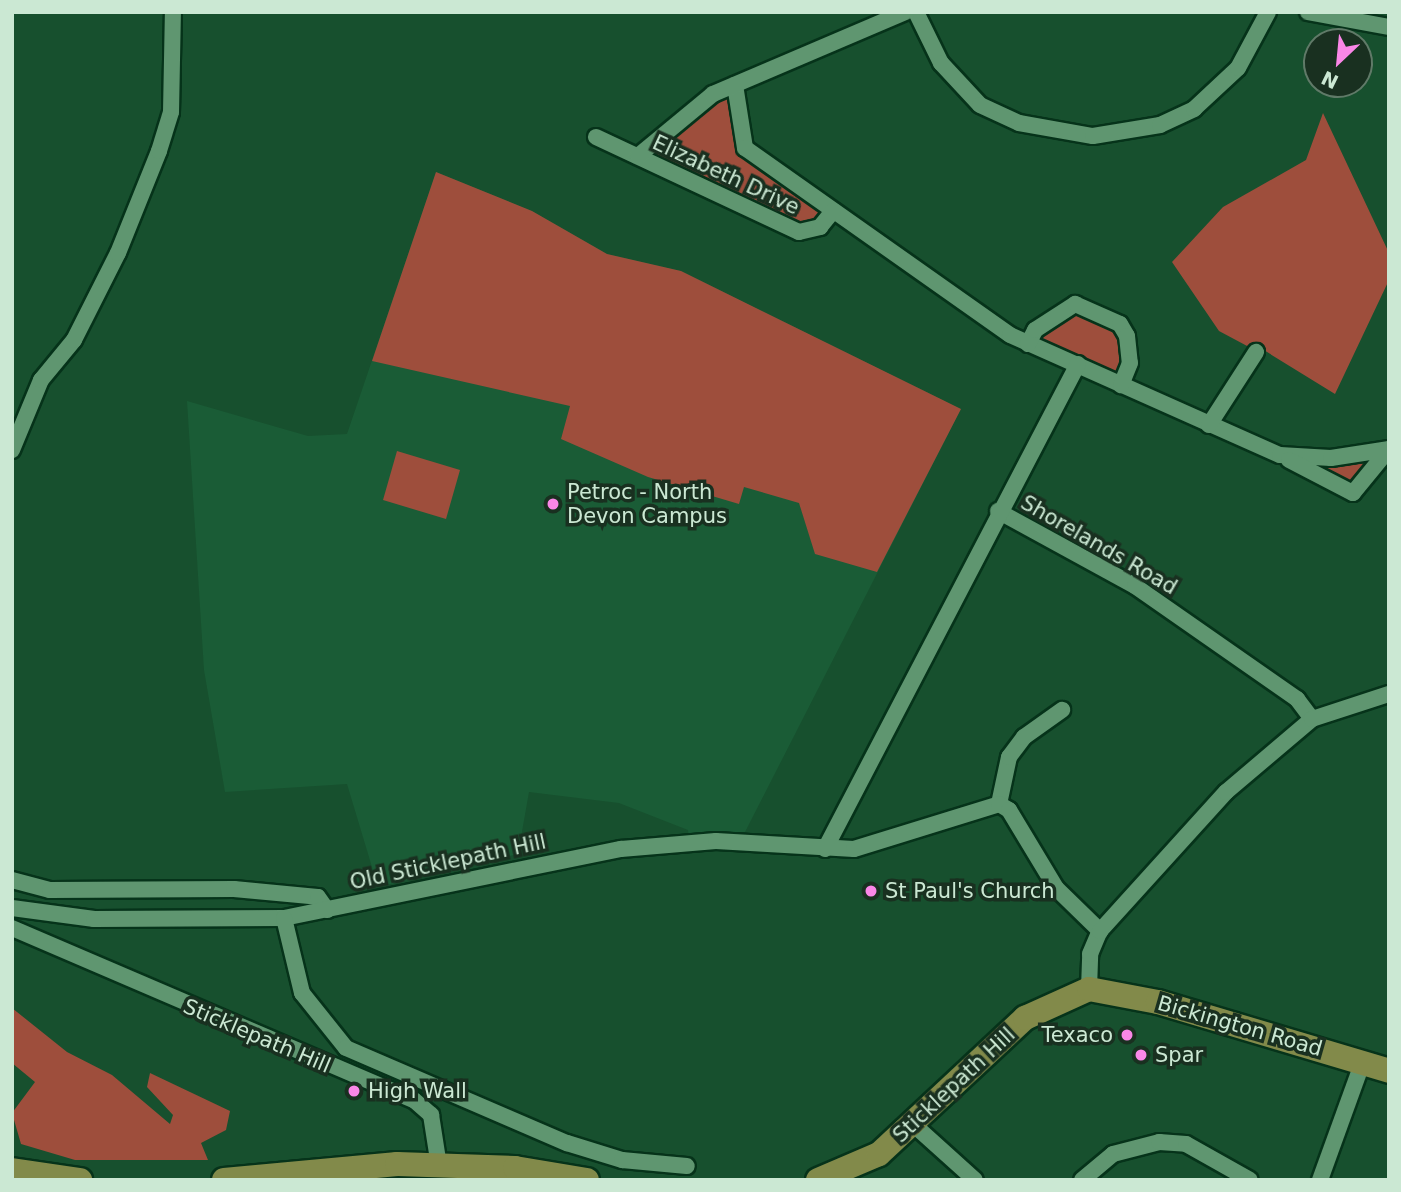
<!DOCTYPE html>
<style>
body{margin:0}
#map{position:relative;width:1401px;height:1192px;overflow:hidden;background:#17502e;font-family:"DejaVu Sans",sans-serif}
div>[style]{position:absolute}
.built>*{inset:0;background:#1a5c36}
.green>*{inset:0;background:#9e4e3c}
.roads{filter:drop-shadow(2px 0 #06331a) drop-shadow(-2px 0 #06331a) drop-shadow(0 2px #06331a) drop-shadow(0 -2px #06331a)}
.street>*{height:16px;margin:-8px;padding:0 8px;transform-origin:8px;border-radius:8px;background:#5f9670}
.primary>*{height:24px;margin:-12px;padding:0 12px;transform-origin:12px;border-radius:12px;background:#828a4a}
.dots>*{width:19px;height:19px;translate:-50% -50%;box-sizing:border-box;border:4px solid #193020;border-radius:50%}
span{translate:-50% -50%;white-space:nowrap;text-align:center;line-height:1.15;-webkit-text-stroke:7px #193020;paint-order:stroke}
.street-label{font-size:21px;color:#cbe8d3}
.poi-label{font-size:21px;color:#cbe8d3}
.left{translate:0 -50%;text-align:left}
.right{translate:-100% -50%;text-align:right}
.frame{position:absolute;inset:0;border:14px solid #cbe8d3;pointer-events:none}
.north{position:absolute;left:1303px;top:28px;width:70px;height:70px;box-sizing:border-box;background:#193020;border:2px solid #607a68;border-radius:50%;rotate:206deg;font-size:19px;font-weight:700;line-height:28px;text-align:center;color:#cbe8d3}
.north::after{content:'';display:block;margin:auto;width:24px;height:32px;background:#fa87e7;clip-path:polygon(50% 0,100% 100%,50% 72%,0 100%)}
</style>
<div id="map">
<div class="built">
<i style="clip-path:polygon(436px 172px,532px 211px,607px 254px,681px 271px,961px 409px,744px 834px,689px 837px,688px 830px,619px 803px,529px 792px,518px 854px,378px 887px,347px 784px,225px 792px,204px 670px,187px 401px,308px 436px,347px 434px)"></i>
</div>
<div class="green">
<i style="clip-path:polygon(730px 95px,739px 148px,823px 212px,815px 224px,802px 227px,646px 154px,716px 97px)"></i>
<i style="clip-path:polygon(1323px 113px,1389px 253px,1389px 280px,1335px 394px,1254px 344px,1249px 347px,1219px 331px,1172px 262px,1223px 207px,1306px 160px)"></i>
<i style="clip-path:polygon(436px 172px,532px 211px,607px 254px,681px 271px,961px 409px,877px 572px,815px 554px,799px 503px,744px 487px,739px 504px,648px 477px,561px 439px,570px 406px,372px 361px)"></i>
<i style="clip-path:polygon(1074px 309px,1122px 337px,1125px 359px,1119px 380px,1036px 341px)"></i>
<i style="clip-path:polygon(397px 451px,460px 470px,446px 519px,383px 500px)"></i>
<i style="clip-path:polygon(1368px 460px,1355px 486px,1321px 468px,1324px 465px)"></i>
<i style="clip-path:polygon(12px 1008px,67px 1052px,112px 1075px,170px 1124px,173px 1115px,147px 1087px,150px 1073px,230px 1111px,226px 1130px,201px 1143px,208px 1160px,75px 1160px,21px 1144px,12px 1113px,35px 1082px,12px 1063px)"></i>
</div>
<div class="roads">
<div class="street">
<i style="left:916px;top:12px;width:57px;rotate:63.9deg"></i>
<i style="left:941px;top:63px;width:57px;rotate:47.1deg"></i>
<i style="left:980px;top:105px;width:43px;rotate:24.8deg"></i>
<i style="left:1019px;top:123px;width:75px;rotate:10deg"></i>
<i style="left:1093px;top:136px;width:68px;rotate:-9.3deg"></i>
<i style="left:1160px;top:125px;width:38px;rotate:-25deg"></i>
<i style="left:1194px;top:109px;width:60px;rotate:-43deg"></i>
<i style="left:1238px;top:68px;width:64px;rotate:-61.8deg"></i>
<i style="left:1308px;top:12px;width:82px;rotate:10.5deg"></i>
<i style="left:735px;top:85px;width:64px;rotate:81deg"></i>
<i style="left:745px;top:148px;width:324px;rotate:35.2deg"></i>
<i style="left:1010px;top:335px;width:295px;rotate:24deg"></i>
<i style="left:1280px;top:455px;width:51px;rotate:3.4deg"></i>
<i style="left:1331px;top:458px;width:59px;rotate:-8.8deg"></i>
<i style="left:596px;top:137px;width:224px;rotate:25.1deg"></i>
<i style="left:799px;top:232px;width:22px;rotate:-13deg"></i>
<i style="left:820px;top:227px;width:21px;rotate:-51deg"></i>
<i style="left:638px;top:156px;width:97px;rotate:-39.6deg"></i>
<i style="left:713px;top:94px;width:209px;rotate:-23.1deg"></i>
<i style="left:1028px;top:344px;width:16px;rotate:-63deg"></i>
<i style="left:1035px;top:330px;width:48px;rotate:-33deg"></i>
<i style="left:1075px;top:304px;width:49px;rotate:24deg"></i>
<i style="left:1120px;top:324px;width:14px;rotate:60deg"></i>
<i style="left:1127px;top:336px;width:27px;rotate:84deg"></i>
<i style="left:1130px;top:363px;width:24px;rotate:112deg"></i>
<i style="left:1209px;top:425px;width:87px;rotate:-57.2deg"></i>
<i style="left:12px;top:450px;width:76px;rotate:-67.5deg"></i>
<i style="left:41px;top:380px;width:52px;rotate:-50.5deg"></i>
<i style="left:74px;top:340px;width:97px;rotate:-63.2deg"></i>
<i style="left:118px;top:253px;width:110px;rotate:-68.1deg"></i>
<i style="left:159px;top:151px;width:41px;rotate:-72.9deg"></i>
<i style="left:171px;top:112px;width:100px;rotate:-88.9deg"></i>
<i style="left:1289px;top:460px;width:72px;rotate:27.3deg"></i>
<i style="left:1353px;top:493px;width:57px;rotate:-50.7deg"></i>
<i style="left:998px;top:511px;width:156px;rotate:28.7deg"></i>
<i style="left:1135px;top:586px;width:198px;rotate:34.9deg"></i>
<i style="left:1297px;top:699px;width:25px;rotate:53deg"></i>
<i style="left:999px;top:804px;width:48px;rotate:-78deg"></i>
<i style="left:1009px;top:757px;width:25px;rotate:-53deg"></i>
<i style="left:1024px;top:737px;width:47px;rotate:-35.4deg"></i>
<i style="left:825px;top:849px;width:547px;rotate:-62.45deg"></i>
<i style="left:12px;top:880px;width:39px;rotate:15deg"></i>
<i style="left:50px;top:890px;width:184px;rotate:-0.3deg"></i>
<i style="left:234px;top:889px;width:84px;rotate:5.4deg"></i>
<i style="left:318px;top:897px;width:16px;rotate:55deg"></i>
<i style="left:12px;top:908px;width:83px;rotate:7.6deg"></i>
<i style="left:94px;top:919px;width:190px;rotate:-0.3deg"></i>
<i style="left:284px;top:918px;width:344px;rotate:-11.6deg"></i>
<i style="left:621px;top:849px;width:95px;rotate:-4.8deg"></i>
<i style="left:716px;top:841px;width:138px;rotate:3.3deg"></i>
<i style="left:854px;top:849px;width:152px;rotate:-17.2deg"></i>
<i style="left:999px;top:804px;width:12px;rotate:31deg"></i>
<i style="left:1009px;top:810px;width:91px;rotate:58.9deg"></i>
<i style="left:1056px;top:888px;width:62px;rotate:44.3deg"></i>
<i style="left:284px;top:918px;width:77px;rotate:76.5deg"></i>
<i style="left:302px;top:993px;width:70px;rotate:51.3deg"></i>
<i style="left:346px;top:1048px;width:241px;rotate:23.3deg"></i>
<i style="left:567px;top:1143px;width:58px;rotate:17.2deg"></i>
<i style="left:622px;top:1160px;width:65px;rotate:5.3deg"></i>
<i style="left:12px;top:928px;width:437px;rotate:23.2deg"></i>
<i style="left:414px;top:1100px;width:23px;rotate:41deg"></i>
<i style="left:431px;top:1115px;width:52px;rotate:81.1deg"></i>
<i style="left:1089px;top:989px;width:35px;rotate:-88deg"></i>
<i style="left:1090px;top:954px;width:25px;rotate:-67deg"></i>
<i style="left:1100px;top:931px;width:188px;rotate:-47.8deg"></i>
<i style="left:1226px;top:792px;width:113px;rotate:-40.3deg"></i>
<i style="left:1312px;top:719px;width:81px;rotate:-18deg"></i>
<i style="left:914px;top:1125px;width:82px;rotate:42deg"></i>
<i style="left:1082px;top:1180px;width:40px;rotate:-40deg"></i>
<i style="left:1113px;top:1154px;width:48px;rotate:-14.6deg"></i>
<i style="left:1159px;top:1142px;width:27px;rotate:4deg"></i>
<i style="left:1186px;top:1144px;width:73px;rotate:29.4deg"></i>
<i style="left:1320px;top:1180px;width:127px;rotate:-70.1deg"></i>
</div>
<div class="primary">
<i style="left:12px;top:1170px;width:69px;rotate:8.4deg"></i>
<i style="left:224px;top:1180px;width:174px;rotate:-5.3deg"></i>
<i style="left:397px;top:1164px;width:118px;rotate:1.9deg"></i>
<i style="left:515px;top:1168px;width:73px;rotate:9.5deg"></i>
<i style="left:818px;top:1180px;width:66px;rotate:-23.1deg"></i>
<i style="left:879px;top:1154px;width:200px;rotate:-43deg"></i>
<i style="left:1025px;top:1018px;width:70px;rotate:-24.4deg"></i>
<i style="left:1089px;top:989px;width:70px;rotate:10.7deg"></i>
<i style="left:1158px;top:1002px;width:241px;rotate:16.6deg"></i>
</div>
</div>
<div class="dots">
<i style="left:553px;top:504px;background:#fa87e7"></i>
<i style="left:871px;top:891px;background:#fa87e7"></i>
<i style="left:1127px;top:1035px;background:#fa87e7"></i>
<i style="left:1141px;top:1055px;background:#fa87e7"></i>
<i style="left:354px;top:1091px;background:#fa87e7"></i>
</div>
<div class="street-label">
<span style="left:726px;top:175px;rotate:25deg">Elizabeth Drive</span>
<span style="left:1099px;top:545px;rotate:30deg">Shorelands Road</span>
<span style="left:448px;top:862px;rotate:-12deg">Old Sticklepath Hill</span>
<span style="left:1240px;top:1026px;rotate:16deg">Bickington Road</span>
<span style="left:257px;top:1036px;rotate:23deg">Sticklepath Hill</span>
<span style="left:954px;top:1085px;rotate:-43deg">Sticklepath Hill</span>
</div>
<div class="poi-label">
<span class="left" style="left:567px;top:504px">Petroc - North<br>Devon Campus</span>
<span class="left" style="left:885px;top:891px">St Paul's Church</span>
<span class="right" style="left:1113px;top:1035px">Texaco</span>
<span class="left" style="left:1155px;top:1055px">Spar</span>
<span class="left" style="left:368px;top:1091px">High Wall</span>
</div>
<div class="frame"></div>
<div class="north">N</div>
</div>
